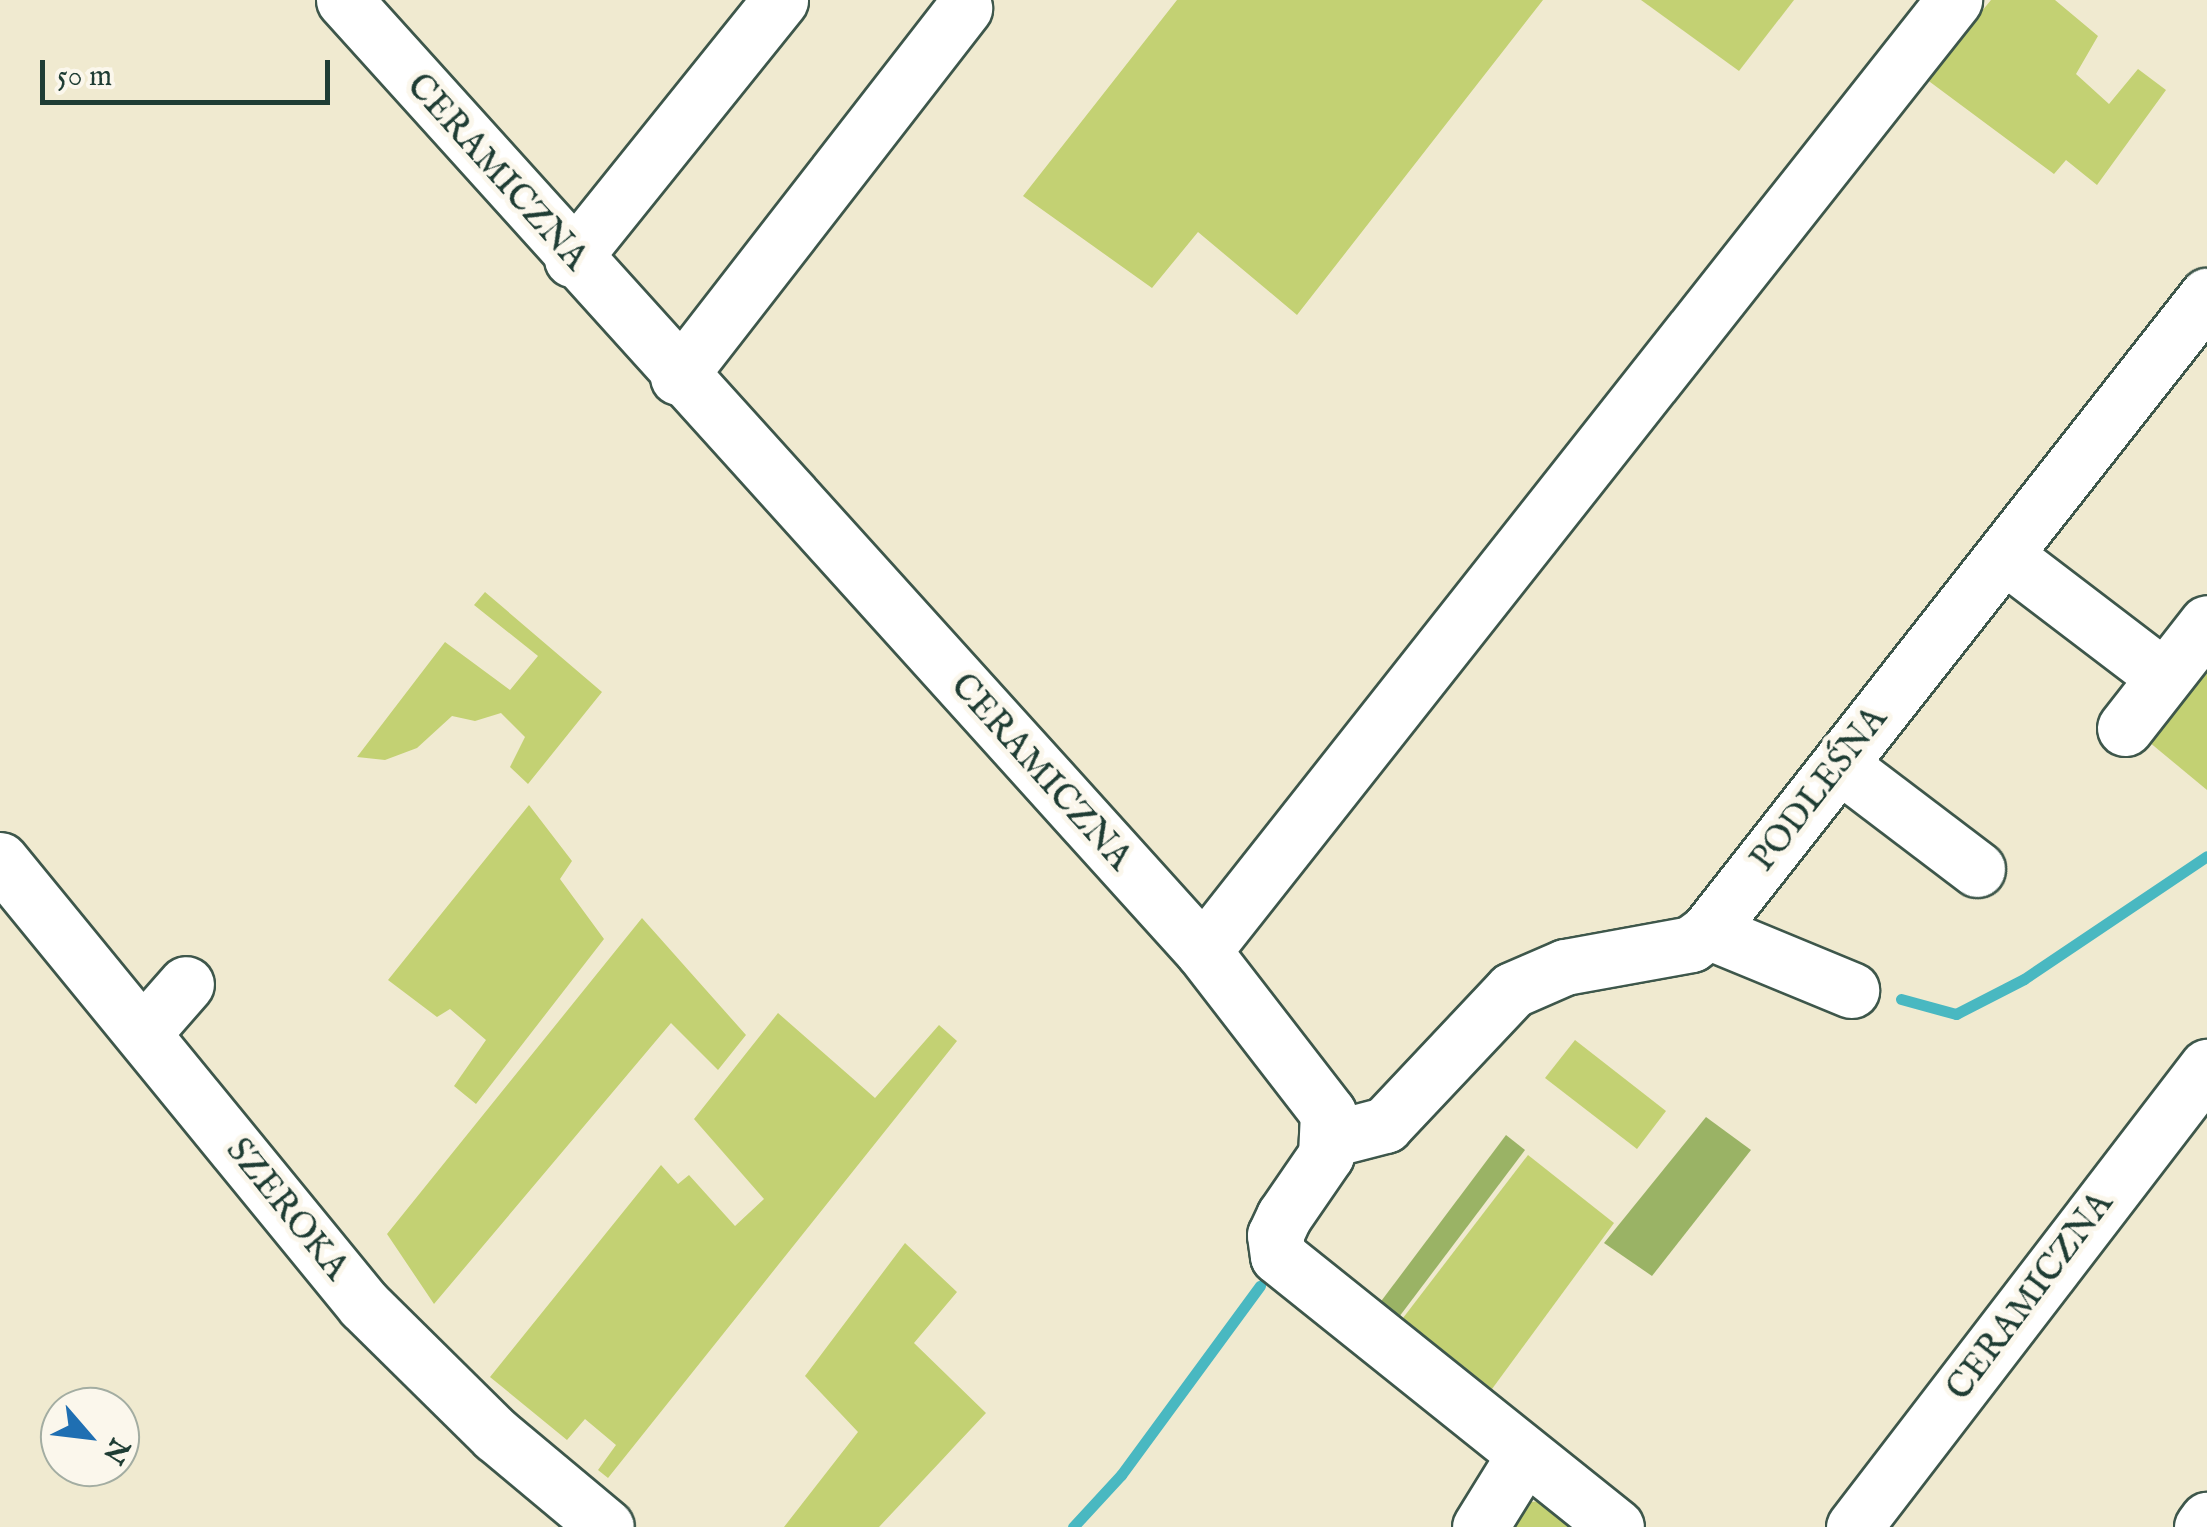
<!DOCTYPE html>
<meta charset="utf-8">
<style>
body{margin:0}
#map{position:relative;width:2207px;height:1527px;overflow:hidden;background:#f0ead0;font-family:"IM FELL English",serif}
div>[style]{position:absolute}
.green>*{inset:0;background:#c3d173}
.forest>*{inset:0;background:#9ab365}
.stream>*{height:11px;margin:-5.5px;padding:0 5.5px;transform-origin:5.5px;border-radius:5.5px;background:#49b8c1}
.roads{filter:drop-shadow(2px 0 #3e574b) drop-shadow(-2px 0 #3e574b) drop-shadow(0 2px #3e574b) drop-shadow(0 -2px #3e574b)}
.minor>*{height:55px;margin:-27.5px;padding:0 27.5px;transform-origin:27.5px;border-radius:27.5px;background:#fff}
span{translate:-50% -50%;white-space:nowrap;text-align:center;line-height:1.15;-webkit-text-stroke:10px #fbf7ec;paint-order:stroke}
.street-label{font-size:35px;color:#1f3d34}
.north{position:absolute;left:40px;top:1387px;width:100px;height:100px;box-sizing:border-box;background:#fbf7ec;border:2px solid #a3ada2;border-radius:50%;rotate:118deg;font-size:28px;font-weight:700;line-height:40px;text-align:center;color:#1f3d34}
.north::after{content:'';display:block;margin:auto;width:35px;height:45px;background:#1f6fb2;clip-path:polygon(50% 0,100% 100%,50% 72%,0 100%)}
.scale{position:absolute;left:40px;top:60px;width:290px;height:45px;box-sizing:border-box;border:5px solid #1f3d34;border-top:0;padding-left:12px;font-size:30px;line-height:35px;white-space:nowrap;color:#1f3d34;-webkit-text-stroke:8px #fbf7ec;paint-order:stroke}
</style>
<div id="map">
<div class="green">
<i style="clip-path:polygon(1177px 0,1543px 0,1297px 315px,1198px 232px,1152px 288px,1023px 196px)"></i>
<i style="clip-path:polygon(1641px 0,1794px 0,1739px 71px)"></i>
<i style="clip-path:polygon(1991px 0,2055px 0,2098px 36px,2076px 74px,2109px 104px,2138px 69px,2166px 90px,2097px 185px,2066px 160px,2054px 174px,1926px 79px)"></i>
<i style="clip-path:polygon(485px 592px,602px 692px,528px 784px,510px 767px,525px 737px,501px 713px,475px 721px,452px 716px,417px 748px,385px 760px,357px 757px,445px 642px,510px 690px,538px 656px,474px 605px)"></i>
<i style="clip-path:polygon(2207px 647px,2207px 790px,2137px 732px)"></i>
<i style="clip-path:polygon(529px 805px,572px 861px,560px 879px,604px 939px,476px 1104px,454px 1086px,486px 1040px,450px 1009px,437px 1017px,388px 980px)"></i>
<i style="clip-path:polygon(642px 918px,746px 1035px,718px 1070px,671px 1023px,434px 1304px,387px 1234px)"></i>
<i style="clip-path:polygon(778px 1013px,875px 1098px,939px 1025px,957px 1041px,608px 1478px,598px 1470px,616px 1445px,585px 1419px,567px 1440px,490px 1377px,661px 1165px,678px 1184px,689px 1175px,735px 1226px,764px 1199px,694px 1119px)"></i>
<i style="clip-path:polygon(1575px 1040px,1666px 1111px,1637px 1149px,1545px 1078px)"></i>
<i style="clip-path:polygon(1528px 1155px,1614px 1223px,1492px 1389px,1403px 1318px)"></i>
<i style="clip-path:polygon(905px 1243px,957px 1292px,914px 1343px,986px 1413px,879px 1527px,784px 1527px,858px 1432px,805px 1376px)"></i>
<i style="clip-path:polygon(1541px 1501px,1575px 1527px,1506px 1527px,1521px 1503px)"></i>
</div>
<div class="forest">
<i style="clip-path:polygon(1706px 1117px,1751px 1150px,1652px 1276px,1604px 1243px)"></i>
<i style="clip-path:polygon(1506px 1135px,1525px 1150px,1396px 1321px,1376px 1308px)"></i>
</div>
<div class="stream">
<i style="left:1901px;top:999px;width:57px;rotate:15.3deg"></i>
<i style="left:1956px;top:1014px;width:76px;rotate:-27.2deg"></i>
<i style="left:2024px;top:979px;width:220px;rotate:-33.9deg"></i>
<i style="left:1073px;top:1527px;width:71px;rotate:-47.3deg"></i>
<i style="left:1121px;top:1475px;width:235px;rotate:-53.7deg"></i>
</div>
<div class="roads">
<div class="minor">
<i style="left:344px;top:0;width:1282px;rotate:47.91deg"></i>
<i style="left:1203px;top:951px;width:205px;rotate:52.3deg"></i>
<i style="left:1328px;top:1113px;width:42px;rotate:92.7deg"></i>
<i style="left:1326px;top:1155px;width:74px;rotate:124.5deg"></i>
<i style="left:1284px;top:1216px;width:21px;rotate:115deg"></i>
<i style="left:1275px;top:1235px;width:21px;rotate:82deg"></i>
<i style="left:1278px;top:1256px;width:433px;rotate:38.7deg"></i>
<i style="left:572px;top:259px;width:332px;rotate:-51.2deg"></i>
<i style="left:678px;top:377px;width:467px;rotate:-52.2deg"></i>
<i style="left:2004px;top:555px;width:175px;rotate:37.3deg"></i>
<i style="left:2125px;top:728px;width:133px;rotate:-52deg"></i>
<i style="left:1840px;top:765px;width:172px;rotate:37.2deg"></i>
<i style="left:0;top:860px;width:575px;rotate:50.72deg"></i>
<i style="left:364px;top:1305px;width:185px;rotate:44.6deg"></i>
<i style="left:496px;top:1435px;width:143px;rotate:39.9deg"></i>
<i style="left:1708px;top:931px;width:155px;rotate:22.4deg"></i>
<i style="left:1203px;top:951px;width:1212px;rotate:-51.7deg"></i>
<i style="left:143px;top:1033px;width:65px;rotate:-48.7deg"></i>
<i style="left:1331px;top:1139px;width:56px;rotate:-14.5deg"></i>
<i style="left:1385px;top:1125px;width:185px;rotate:-46.7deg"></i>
<i style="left:1512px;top:990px;width:58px;rotate:-23.5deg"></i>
<i style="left:1565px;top:967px;width:128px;rotate:-10.3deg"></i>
<i style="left:1691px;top:944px;width:21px;rotate:-37deg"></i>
<i style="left:1708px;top:931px;width:808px;rotate:-51.84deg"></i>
<i style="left:1480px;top:1527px;width:84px;rotate:-58.2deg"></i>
<i style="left:1854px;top:1527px;width:580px;rotate:-52.5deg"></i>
<i style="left:2202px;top:1527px;width:9px;rotate:-54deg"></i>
</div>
</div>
<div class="street-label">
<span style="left:496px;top:173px;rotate:48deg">CERAMICZNA</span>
<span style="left:1040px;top:773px;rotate:48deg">CERAMICZNA</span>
<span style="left:1820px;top:790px;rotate:-52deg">PODLEŚNA</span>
<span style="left:286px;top:1210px;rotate:51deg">SZEROKA</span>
<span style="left:2031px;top:1297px;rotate:-53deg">CERAMICZNA</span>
</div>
<div class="north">N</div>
<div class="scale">50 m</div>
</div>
